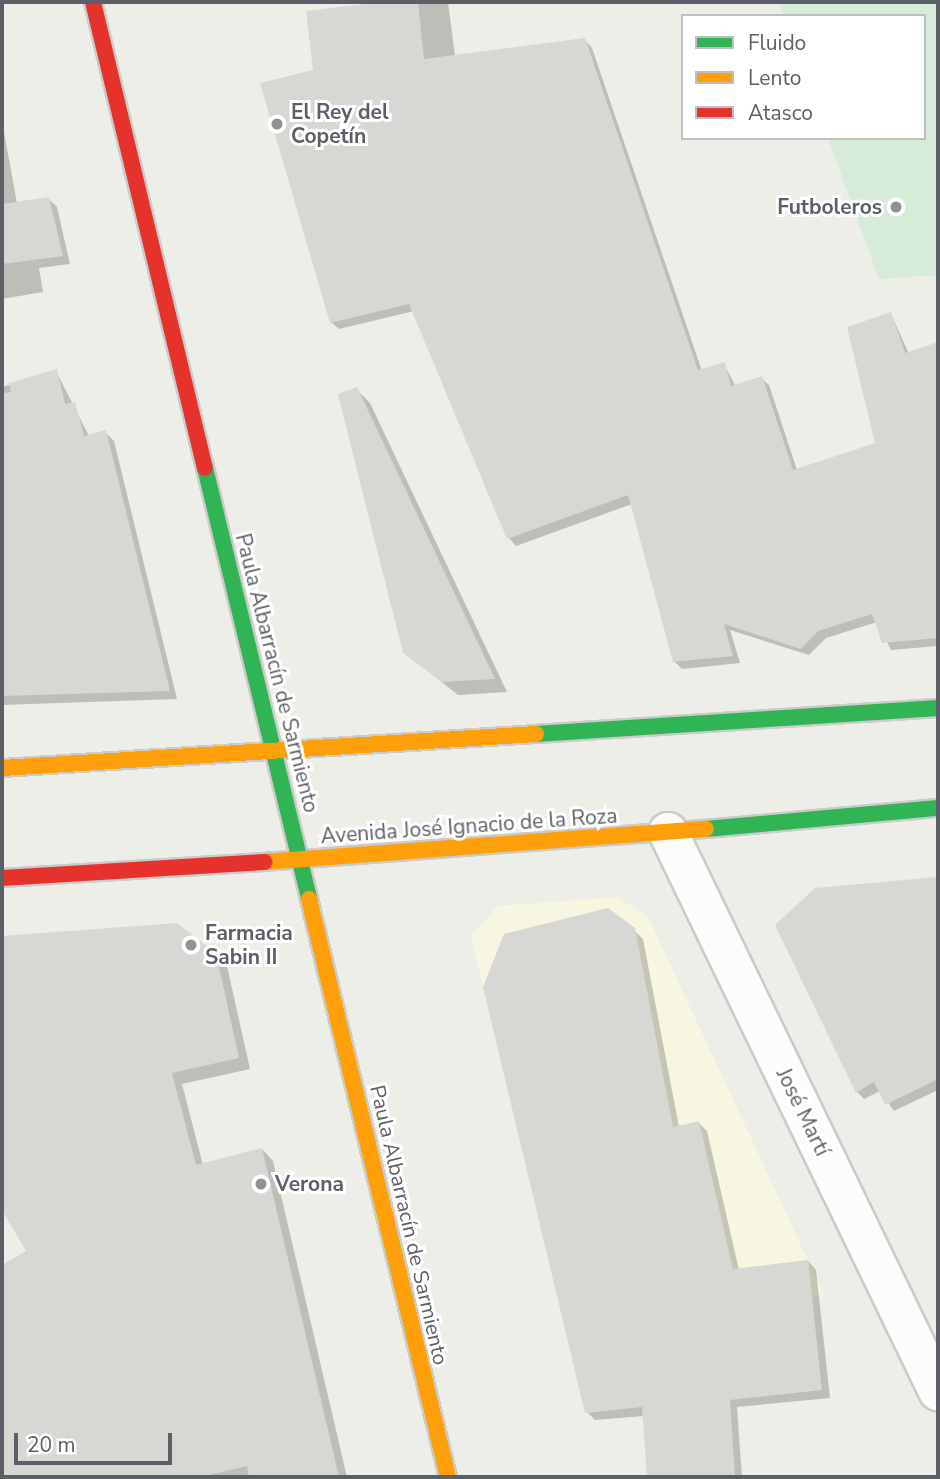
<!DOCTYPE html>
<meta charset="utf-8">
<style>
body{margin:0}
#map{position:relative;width:940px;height:1479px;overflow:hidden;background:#eeeee8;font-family:"Nunito Sans",sans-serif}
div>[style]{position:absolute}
.commercial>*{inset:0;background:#f7f7e1}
.green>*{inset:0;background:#d6ebd8}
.shadow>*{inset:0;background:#0003}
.building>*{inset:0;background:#d7d7d3}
.roads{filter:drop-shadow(2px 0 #caccca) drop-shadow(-2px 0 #caccca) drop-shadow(0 2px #caccca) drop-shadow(0 -2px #caccca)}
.street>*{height:38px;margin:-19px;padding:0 19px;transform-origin:19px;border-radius:19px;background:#fcfcfc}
.fast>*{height:16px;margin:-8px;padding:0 8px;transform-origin:8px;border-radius:8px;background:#30b455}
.slow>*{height:16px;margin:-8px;padding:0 8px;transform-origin:8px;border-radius:8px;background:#ff9f0a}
.jam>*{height:16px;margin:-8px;padding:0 8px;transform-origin:8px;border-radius:8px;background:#e5322d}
.dots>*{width:19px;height:19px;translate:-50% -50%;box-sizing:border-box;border:4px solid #fff;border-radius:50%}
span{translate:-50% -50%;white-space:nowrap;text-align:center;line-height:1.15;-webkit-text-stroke:6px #fff;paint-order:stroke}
.poi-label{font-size:21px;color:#5d5f66;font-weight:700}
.left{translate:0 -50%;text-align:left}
.right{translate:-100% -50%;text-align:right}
.street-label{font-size:21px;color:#5d5f66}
.frame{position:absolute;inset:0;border:4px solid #5d5f66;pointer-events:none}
.legend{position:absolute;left:681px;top:14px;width:245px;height:126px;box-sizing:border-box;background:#fff;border:2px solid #bebfc2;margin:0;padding:9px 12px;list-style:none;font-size:21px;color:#5d5f66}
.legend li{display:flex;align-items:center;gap:14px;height:35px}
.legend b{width:35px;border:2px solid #bebfc2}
.scale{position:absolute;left:14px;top:1433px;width:158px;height:32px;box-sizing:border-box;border:4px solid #5d5f66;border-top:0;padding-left:9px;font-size:21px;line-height:24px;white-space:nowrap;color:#5d5f66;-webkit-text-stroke:5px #fff;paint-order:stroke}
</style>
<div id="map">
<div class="commercial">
<i style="clip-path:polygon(617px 897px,648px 917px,824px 1295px,564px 1322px,471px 936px,498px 906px)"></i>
</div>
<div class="green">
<i style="clip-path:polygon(779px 2px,938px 2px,938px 275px,879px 279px,828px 138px,924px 138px,924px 16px,784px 16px)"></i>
</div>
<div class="shadow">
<i style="clip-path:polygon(368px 2px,448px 2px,455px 56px,585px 40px,592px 48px,702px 371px,724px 364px,736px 387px,761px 378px,769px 385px,797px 470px,877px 444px,891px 314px,909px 354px,932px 346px,938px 352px,938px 646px,891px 650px,877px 622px,826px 638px,809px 655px,730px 630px,740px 663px,682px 669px,675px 662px,632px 504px,516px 546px,509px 538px,414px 311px,339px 329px,331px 322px)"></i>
<i style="clip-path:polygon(2px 121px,17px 203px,48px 198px,57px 207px,70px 264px,39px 268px,43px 292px,2px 299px)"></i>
<i style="clip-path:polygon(56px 371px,89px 436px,105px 432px,114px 441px,177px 699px,2px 705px,2px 387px)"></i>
<i style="clip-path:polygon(356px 389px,370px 403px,507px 692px,458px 695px,404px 652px)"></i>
<i style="clip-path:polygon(938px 878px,938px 1090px,894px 1111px,880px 1091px,864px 1099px,857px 1092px,815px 889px)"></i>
<i style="clip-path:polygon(634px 930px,643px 939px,679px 1127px,699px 1123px,707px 1131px,739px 1270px,808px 1261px,816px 1270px,830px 1398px,737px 1407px,742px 1477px,649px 1477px,644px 1416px,595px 1420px,587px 1412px)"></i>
<i style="clip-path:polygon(5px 937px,215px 954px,227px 966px,250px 1069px,182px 1084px,203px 1165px,262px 1149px,273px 1161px,347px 1477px,2px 1477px,2px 1416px,9px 1411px,2px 1390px,2px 1267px,29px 1252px,2px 1207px)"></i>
</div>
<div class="building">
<i style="clip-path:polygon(381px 2px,418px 2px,424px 59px,585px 38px,698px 370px,725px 362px,731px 386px,762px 376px,793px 470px,875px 443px,847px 327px,891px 312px,905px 353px,938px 342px,938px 638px,882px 643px,872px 614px,818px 631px,801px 649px,724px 624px,733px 656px,673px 662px,628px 495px,507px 539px,409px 304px,330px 323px,260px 83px,313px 70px,306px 11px)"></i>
<i style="clip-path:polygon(49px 197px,63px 256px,2px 264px,2px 204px)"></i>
<i style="clip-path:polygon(57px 369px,65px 404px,75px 402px,84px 436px,106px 430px,170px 691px,2px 696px,2px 394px,11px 392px,9px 383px)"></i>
<i style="clip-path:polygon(357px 387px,495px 679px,442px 682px,403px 653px,338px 394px)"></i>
<i style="clip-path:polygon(938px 877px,938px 1079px,885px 1105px,874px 1082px,856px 1093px,775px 925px,815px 888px)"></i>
<i style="clip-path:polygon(608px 908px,635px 928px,673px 1127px,699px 1121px,733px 1269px,808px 1260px,822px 1390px,730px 1400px,735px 1477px,647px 1477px,642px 1407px,585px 1413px,483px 987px,504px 934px)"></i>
<i style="clip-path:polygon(177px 923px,216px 953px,239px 1058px,172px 1073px,196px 1165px,262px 1148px,339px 1477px,249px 1477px,247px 1466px,200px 1477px,2px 1477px,2px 1265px,26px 1251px,2px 1210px,2px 936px)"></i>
</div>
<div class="roads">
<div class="street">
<i style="left:668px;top:832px;width:621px;rotate:64.22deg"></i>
</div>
<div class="fast">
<i style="left:205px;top:468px;width:443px;rotate:76.4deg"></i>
<i style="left:536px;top:734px;width:403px;rotate:-3.7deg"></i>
<i style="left:706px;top:829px;width:233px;rotate:-5.2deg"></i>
</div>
<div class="slow">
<i style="left:2px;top:768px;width:535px;rotate:-3.64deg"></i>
<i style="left:265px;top:862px;width:442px;rotate:-4.3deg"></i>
<i style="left:309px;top:899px;width:594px;rotate:76.48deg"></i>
</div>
<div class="jam">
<i style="left:93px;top:2px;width:479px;rotate:76.5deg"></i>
<i style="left:2px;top:878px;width:263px;rotate:-3.5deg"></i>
</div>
</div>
<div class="dots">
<i style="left:277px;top:124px;background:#909194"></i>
<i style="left:896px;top:207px;background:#909194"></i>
<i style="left:191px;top:945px;background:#909194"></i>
<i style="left:261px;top:1184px;background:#909194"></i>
</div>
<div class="poi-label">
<span class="left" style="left:291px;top:124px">El Rey del<br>Copetín</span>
<span class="right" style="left:882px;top:207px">Futboleros</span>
<span class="left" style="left:205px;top:945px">Farmacia<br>Sabin II</span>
<span class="left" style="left:275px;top:1184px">Verona</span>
</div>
<div class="street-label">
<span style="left:277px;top:673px;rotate:76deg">Paula Albarracín de Sarmiento</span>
<span style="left:469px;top:826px;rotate:-4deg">Avenida José Ignacio de la Roza</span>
<span style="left:803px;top:1112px;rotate:64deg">José Martí</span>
<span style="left:409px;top:1225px;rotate:77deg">Paula Albarracín de Sarmiento</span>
</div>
<div class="frame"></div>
<ul class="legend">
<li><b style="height:9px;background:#30b455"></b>Fluido</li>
<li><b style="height:9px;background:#ff9f0a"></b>Lento</li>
<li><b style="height:9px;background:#e5322d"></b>Atasco</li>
</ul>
<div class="scale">20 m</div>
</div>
